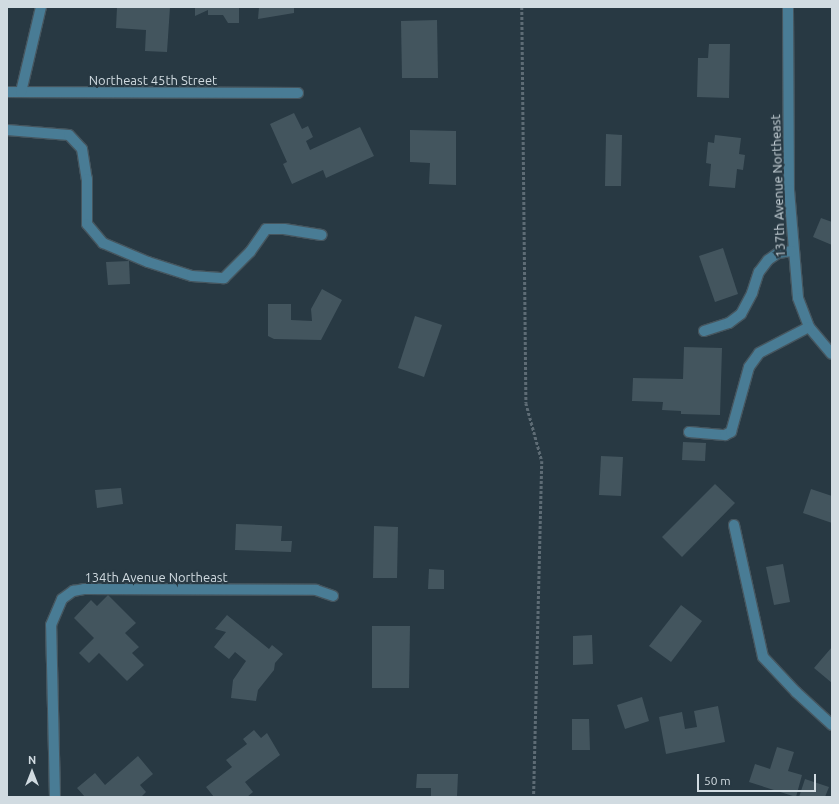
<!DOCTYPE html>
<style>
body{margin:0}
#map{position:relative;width:839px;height:804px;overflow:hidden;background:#283943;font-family:Ubuntu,sans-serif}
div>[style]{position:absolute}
.building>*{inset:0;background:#43555e}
.path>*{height:2.5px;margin-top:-1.25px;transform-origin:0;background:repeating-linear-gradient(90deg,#5e6c75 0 3px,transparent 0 5px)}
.roads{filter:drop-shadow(1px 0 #46565f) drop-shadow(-1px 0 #46565f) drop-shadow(0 1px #46565f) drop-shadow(0 -1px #46565f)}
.minor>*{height:10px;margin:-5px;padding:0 5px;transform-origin:5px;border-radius:5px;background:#497c95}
span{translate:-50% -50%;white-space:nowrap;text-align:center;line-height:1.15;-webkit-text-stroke:4px #283943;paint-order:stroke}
.street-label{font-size:13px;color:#d1dbe1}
.frame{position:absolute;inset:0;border:8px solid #d1dbe1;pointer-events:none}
.north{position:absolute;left:12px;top:752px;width:40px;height:40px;-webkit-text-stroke:3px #283943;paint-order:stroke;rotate:0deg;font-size:11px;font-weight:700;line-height:16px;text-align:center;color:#d1dbe1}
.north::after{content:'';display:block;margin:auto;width:14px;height:18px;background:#d1dbe1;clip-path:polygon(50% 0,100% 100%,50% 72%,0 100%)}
.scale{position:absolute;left:697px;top:774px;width:119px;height:18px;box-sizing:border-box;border:2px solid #d1dbe1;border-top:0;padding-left:5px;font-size:12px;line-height:14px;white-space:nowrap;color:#d1dbe1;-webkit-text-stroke:3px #283943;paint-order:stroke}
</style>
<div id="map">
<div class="building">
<i style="clip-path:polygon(117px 7px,170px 7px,167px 52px,145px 51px,146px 30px,116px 28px)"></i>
<i style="clip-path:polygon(195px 7px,239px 7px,239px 23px,228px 23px,223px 15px,208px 15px,208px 10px,195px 16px)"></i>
<i style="clip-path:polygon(259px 7px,294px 7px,294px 13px,258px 19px)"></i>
<i style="clip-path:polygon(437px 20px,438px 78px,402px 78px,401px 21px)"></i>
<i style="clip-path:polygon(709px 44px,730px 44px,729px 98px,697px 97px,698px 58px,708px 58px)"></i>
<i style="clip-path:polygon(294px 113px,302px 129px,308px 126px,313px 137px,306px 141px,310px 150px,360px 127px,374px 156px,326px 178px,323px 170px,292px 184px,283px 164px,287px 162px,270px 124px)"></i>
<i style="clip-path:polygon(410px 130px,456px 131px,456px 185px,429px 184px,430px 163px,410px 162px)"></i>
<i style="clip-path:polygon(606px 134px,622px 135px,621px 186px,605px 186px)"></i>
<i style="clip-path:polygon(715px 135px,741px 138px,739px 154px,745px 155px,743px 170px,737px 169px,735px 188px,709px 186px,711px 164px,706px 163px,708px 142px,714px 143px)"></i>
<i style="clip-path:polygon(821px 218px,832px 222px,832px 245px,813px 237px)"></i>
<i style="clip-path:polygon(723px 248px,738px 294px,715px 302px,699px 256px)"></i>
<i style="clip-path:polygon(129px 261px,130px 284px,108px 285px,106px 262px)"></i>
<i style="clip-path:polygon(322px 289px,342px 300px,321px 340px,274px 339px,268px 336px,268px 304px,291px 304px,291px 320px,312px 321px,311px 309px)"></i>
<i style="clip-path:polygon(415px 316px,442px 325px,424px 377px,398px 368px)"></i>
<i style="clip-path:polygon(684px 347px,722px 348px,720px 415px,681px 414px,681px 411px,662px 410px,663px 402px,632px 401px,633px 378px,683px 379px)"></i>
<i style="clip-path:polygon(683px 442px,706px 443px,705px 461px,682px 460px)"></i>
<i style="clip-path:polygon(601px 456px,623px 457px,621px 496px,599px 495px)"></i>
<i style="clip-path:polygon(715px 484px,735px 503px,682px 557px,662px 537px)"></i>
<i style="clip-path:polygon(121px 488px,123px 504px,97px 508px,95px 490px)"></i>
<i style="clip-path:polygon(811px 489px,832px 496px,832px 523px,803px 513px)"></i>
<i style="clip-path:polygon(236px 524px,282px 526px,281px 541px,292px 541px,291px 552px,235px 550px)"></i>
<i style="clip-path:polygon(374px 526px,398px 527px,397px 578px,373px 578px)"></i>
<i style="clip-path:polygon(783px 564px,790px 602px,774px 605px,766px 567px)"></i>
<i style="clip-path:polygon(429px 569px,444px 570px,444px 589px,428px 589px)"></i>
<i style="clip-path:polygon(108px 595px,136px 623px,125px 633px,139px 647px,132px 653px,144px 665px,127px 681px,99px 653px,89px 663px,79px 653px,94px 638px,74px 618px,91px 600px,97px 606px)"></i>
<i style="clip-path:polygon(681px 605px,702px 621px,671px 662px,649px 646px)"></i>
<i style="clip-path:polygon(227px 615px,269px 649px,272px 645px,283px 654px,275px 663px,274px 670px,258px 690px,256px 701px,231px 698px,233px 680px,246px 661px,235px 652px,229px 659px,214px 647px,226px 632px,215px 629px)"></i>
<i style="clip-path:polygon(372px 626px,410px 626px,409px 688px,372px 688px)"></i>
<i style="clip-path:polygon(592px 635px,593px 664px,573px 665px,573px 636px)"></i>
<i style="clip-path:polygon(832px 647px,832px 683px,814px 668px)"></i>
<i style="clip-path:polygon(642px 697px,649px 721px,625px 729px,617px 705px)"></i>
<i style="clip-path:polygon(718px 706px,725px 742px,666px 754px,659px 717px,682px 712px,685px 729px,697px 727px,694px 711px)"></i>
<i style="clip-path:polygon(572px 719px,589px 719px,590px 750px,572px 750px)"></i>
<i style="clip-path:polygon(254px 730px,261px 738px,267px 733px,280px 755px,245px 782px,253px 792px,247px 797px,214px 797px,206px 787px,232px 767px,226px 760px,247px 744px,243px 739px)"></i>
<i style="clip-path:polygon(777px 747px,794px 752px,788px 771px,802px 775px,796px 797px,749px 782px,755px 764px,770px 769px)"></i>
<i style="clip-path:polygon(138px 756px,153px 774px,140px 785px,146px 792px,141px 797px,85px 797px,77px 788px,95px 773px,105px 785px)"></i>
<i style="clip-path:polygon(417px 774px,458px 774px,457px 797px,431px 797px,431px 788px,416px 788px)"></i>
<i style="clip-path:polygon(805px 779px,829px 787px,825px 797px,799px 797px)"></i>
</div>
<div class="path">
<i style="left:522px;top:7px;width:396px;rotate:89.4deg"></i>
<i style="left:526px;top:403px;width:60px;rotate:74.6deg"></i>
<i style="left:542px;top:461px;width:336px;rotate:91.4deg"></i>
</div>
<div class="roads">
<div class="minor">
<i style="left:788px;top:7px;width:183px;rotate:89.7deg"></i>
<i style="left:789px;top:190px;width:108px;rotate:85.2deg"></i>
<i style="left:798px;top:298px;width:31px;rotate:69deg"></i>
<i style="left:809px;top:327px;width:35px;rotate:50deg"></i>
<i style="left:7px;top:92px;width:291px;rotate:0.2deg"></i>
<i style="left:21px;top:92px;width:87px;rotate:-76.8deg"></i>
<i style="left:7px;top:130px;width:62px;rotate:4.6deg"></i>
<i style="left:69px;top:135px;width:19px;rotate:47deg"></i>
<i style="left:82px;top:149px;width:30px;rotate:81deg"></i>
<i style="left:87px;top:179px;width:45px;rotate:90deg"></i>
<i style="left:87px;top:224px;width:25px;rotate:50deg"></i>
<i style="left:103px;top:243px;width:49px;rotate:22.9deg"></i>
<i style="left:148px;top:262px;width:46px;rotate:17.7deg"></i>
<i style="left:192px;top:276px;width:32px;rotate:4deg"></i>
<i style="left:224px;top:278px;width:37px;rotate:-45deg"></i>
<i style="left:250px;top:252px;width:28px;rotate:-55deg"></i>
<i style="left:266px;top:229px;width:18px"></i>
<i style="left:284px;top:229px;width:38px;rotate:9deg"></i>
<i style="left:704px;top:331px;width:26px;rotate:-18deg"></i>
<i style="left:729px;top:323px;width:15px;rotate:-37deg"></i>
<i style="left:741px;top:314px;width:24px;rotate:-62deg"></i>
<i style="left:752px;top:293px;width:22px;rotate:-72deg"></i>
<i style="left:759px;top:272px;width:15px;rotate:-53deg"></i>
<i style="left:768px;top:260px;width:12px;rotate:-35deg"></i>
<i style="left:778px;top:253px;width:14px;rotate:-8deg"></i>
<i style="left:689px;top:432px;width:36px;rotate:5deg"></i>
<i style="left:725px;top:435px;width:7px;rotate:-27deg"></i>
<i style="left:731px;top:432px;width:67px;rotate:-74.5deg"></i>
<i style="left:749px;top:367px;width:17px;rotate:-54deg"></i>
<i style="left:759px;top:353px;width:56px;rotate:-27.5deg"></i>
<i style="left:734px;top:525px;width:135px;rotate:77.6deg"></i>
<i style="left:763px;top:657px;width:48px;rotate:46.7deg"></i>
<i style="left:796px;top:692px;width:49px;rotate:42.5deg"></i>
<i style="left:55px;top:797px;width:172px;rotate:-91.3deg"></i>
<i style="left:51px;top:625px;width:28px;rotate:-67deg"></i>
<i style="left:62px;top:599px;width:14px;rotate:-36deg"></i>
<i style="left:73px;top:591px;width:11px;rotate:-10deg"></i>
<i style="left:84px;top:589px;width:232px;rotate:0.2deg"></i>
<i style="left:316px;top:590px;width:18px;rotate:19deg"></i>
</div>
</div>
<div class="street-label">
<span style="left:153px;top:80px">Northeast 45th Street</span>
<span style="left:778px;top:186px;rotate:-92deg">137th Avenue Northeast</span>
<span style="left:156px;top:577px">134th Avenue Northeast</span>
</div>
<div class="frame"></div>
<div class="north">N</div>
<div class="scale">50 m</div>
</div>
